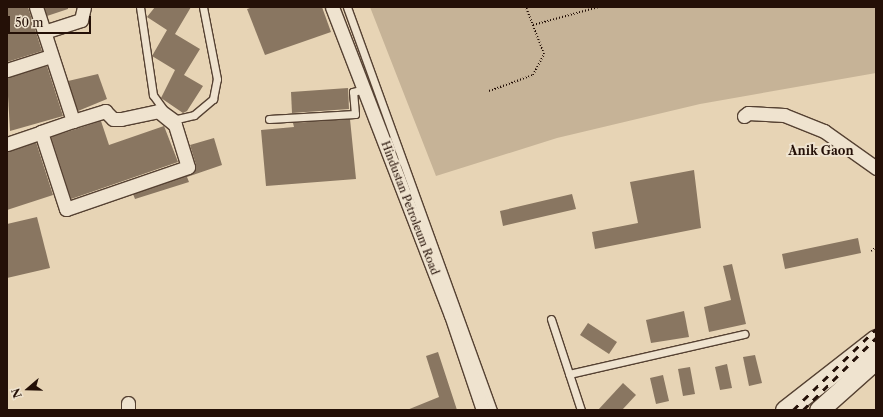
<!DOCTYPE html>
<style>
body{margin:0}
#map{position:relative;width:883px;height:417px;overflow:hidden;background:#e7d4b5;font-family:"Libre Caslon Text",serif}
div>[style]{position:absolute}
.green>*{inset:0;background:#c6b397}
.building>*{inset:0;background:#897661}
.path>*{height:2px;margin-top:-1px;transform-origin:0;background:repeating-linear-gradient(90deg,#241007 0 1px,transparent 0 3px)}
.roads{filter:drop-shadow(1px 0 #554132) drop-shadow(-1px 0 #554132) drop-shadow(0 1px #554132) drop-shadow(0 -1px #554132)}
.lane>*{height:7px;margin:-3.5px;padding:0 3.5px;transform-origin:3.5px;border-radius:3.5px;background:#efe3cf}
.street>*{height:13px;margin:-6.5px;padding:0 6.5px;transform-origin:6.5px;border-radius:6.5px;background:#efe3cf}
.secondary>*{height:19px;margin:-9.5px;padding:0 9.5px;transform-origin:9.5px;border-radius:9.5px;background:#efe3cf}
.rail>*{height:3px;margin-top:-1.5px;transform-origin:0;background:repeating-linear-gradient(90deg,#241007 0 7px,transparent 0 14px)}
span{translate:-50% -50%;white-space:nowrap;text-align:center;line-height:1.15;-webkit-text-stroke:4px #efe3cf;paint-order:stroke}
.street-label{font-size:11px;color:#241007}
.neighbourhood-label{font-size:12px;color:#241007;font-weight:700}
.frame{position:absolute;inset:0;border:8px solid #241007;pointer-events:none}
.north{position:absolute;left:8px;top:369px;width:40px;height:40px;-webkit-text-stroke:3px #efe3cf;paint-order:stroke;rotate:250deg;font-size:11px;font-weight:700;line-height:16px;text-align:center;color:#241007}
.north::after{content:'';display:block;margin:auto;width:14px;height:18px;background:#241007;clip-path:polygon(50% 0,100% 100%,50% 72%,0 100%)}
.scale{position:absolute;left:8px;top:16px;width:83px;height:18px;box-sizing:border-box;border:2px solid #241007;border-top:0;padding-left:5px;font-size:12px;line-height:14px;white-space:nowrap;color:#241007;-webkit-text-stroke:3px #efe3cf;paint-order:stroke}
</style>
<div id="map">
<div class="green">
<i style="clip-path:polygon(370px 7px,876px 7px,876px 73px,700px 104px,557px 138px,436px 176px)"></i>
</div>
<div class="building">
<i style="clip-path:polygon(7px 7px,28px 7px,42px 51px,7px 62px)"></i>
<i style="clip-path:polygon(44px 7px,68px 7px,68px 9px,47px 16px)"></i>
<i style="clip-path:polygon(155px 7px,191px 7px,175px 34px,200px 49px,184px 75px,203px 86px,187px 111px,183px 113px,161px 98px,175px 70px,152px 56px,167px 30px,147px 17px)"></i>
<i style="clip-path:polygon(253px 7px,322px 7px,331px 32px,265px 55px,247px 9px)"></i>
<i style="clip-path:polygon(47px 66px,63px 116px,10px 131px,7px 78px)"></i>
<i style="clip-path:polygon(98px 74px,107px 99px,78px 111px,68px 81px)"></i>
<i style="clip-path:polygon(348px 88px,349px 109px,292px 113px,291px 92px)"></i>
<i style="clip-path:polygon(350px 119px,356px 179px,266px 186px,261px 130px,294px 127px,293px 123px)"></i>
<i style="clip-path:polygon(101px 121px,109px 145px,164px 126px,178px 162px,71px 199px,51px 137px)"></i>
<i style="clip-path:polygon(214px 138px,222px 165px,187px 177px,189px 182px,135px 199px,133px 194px,194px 173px,196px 165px,190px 145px)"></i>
<i style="clip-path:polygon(36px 142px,53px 195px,7px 210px,7px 152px)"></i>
<i style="clip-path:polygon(694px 170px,701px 228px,595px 249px,592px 232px,638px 223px,630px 182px)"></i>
<i style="clip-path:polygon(572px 194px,576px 209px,503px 226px,500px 211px)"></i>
<i style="clip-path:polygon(37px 217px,50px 268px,7px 278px,7px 224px)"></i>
<i style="clip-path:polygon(858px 238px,861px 253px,785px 269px,782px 254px)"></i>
<i style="clip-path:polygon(732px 264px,746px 324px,709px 332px,704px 307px,731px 300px,723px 266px)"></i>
<i style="clip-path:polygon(684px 311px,689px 337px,651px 343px,646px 320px)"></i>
<i style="clip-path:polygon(588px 323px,617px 342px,609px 354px,580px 335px)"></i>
<i style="clip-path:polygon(438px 352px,457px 410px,407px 410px,439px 397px,426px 356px)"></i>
<i style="clip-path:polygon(755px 355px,762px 383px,749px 386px,743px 357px)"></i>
<i style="clip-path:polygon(727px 364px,732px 388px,720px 390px,715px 367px)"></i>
<i style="clip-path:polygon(690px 367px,695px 394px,683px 396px,678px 369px)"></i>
<i style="clip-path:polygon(663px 375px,669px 401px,656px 404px,650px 378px)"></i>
<i style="clip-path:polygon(623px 383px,636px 395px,622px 410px,598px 410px)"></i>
</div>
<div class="path">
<i style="left:533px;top:25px;width:68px;rotate:-15.3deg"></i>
<i style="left:489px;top:91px;width:47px;rotate:-20deg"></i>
<i style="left:533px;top:75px;width:24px;rotate:-62deg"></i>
<i style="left:544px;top:54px;width:50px;rotate:-111deg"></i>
<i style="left:871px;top:251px;width:6px;rotate:-39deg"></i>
</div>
<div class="roads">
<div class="lane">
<i style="left:140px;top:7px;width:89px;rotate:81.6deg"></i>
<i style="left:153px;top:95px;width:17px;rotate:54deg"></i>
<i style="left:163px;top:109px;width:17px;rotate:36deg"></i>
<i style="left:177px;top:119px;width:17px;rotate:-13deg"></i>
<i style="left:194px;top:115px;width:25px;rotate:-40deg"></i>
<i style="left:213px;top:99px;width:20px;rotate:-79deg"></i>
<i style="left:217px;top:79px;width:73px;rotate:-101deg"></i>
<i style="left:347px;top:7px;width:429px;rotate:70.1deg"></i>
<i style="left:269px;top:119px;width:86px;rotate:-3.3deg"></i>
<i style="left:355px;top:114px;width:22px;rotate:-95deg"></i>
<i style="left:353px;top:92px;width:11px;rotate:-15deg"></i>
<i style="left:551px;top:319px;width:96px;rotate:71.8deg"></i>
<i style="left:569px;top:374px;width:180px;rotate:-12.9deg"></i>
</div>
<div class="street">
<i style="left:36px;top:7px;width:120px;rotate:72deg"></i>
<i style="left:332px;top:7px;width:330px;rotate:68.9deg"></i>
<i style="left:451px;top:315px;width:100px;rotate:71.4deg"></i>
<i style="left:44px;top:32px;width:39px;rotate:-18deg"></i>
<i style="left:81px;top:20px;width:13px;rotate:-77deg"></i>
<i style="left:7px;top:70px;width:46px;rotate:-17.7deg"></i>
<i style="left:744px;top:116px;width:5px;rotate:-37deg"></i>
<i style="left:748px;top:113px;width:36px;rotate:3deg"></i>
<i style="left:784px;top:115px;width:43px;rotate:21.8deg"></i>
<i style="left:824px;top:131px;width:64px;rotate:35.4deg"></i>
<i style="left:7px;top:144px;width:36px;rotate:-19deg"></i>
<i style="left:41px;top:132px;width:34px;rotate:-19deg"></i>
<i style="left:73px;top:121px;width:34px;rotate:-17deg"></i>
<i style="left:105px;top:111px;width:11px;rotate:45deg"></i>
<i style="left:113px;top:119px;width:8px"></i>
<i style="left:121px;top:119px;width:38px;rotate:-12deg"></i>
<i style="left:158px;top:111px;width:22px;rotate:39deg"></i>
<i style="left:175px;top:125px;width:44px;rotate:72.8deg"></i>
<i style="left:188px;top:167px;width:129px;rotate:161deg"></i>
<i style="left:66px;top:209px;width:81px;rotate:-108deg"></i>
<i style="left:128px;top:403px;width:7px;rotate:90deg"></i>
</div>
<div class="secondary">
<i style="left:785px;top:410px;width:115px;rotate:-38deg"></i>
<i style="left:819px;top:410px;width:76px;rotate:-41.8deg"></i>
</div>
</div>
<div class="rail">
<i style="left:793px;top:410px;width:116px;rotate:-44.3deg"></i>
<i style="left:803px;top:410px;width:103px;rotate:-44.6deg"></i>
</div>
<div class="street-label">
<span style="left:410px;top:208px;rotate:69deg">Hindustan Petroleum Road</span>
</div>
<div class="neighbourhood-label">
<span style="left:821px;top:151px">Anik Gaon</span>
</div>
<div class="frame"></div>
<div class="north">N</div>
<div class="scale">50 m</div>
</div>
